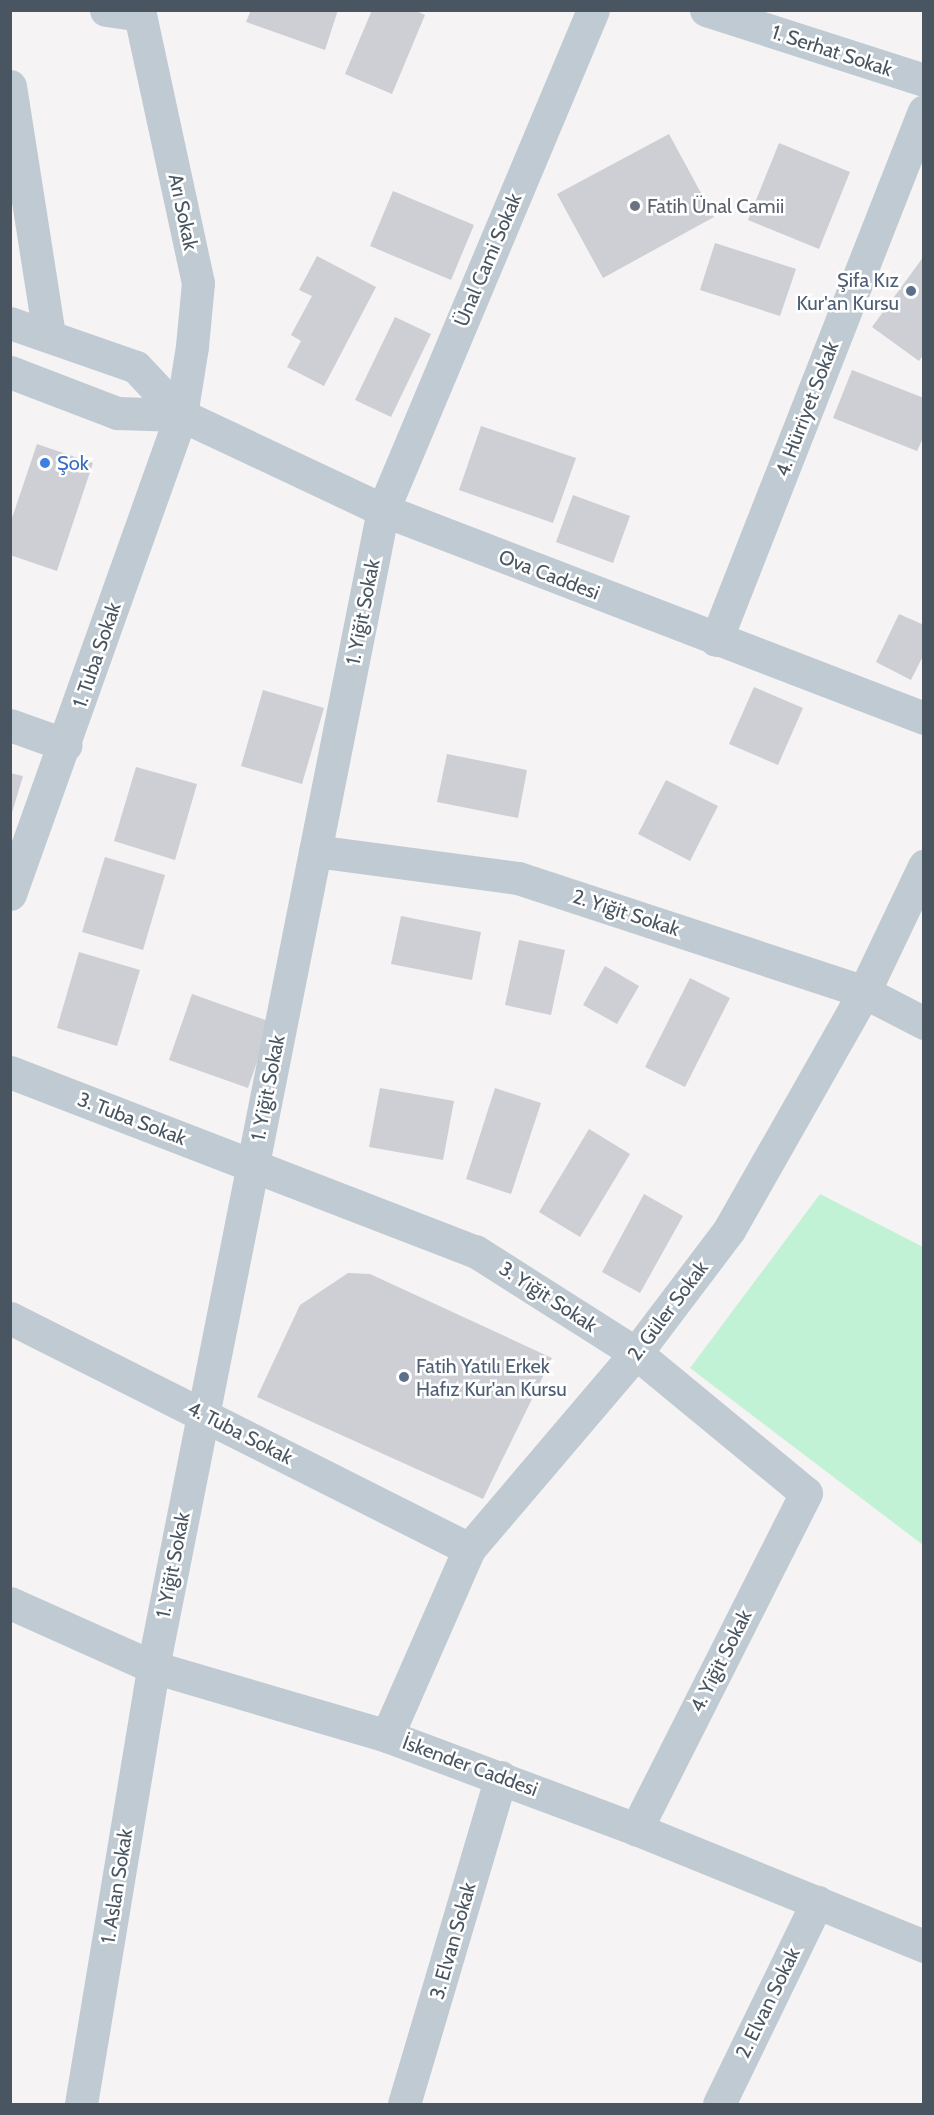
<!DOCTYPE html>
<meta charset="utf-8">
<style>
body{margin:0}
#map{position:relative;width:934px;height:2115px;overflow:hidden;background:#f5f3f3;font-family:Cabin,sans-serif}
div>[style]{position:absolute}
.green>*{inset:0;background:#c2f2d5}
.building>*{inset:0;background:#cdcfd5}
.minor>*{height:33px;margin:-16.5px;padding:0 16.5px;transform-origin:16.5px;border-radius:16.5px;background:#c0cad2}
.dots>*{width:16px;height:16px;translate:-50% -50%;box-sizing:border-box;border:3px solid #fff;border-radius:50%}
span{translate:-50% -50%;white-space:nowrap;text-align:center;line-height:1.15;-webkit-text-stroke:5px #fff;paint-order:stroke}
.street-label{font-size:20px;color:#495561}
.worship-label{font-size:20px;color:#5b616d}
.left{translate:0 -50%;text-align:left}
.service-label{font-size:20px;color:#4e5e75}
.right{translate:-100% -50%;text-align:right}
.shop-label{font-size:20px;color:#366cbe}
.frame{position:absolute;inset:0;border:12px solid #495561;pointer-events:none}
</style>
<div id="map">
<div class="green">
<i style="clip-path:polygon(820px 1194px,923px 1247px,923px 1545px,690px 1368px)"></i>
</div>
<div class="building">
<i style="clip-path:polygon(251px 10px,338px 10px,325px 50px,246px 22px)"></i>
<i style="clip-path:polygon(372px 10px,414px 10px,425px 15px,392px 94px,345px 74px)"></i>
<i style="clip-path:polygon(669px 134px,714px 217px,603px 278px,557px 194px)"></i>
<i style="clip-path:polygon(779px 143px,850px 172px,819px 249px,748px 220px)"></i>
<i style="clip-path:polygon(393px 191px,474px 225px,451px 280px,370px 246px)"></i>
<i style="clip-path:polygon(715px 243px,796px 269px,780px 316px,700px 290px)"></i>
<i style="clip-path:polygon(317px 256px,376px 287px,324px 386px,287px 367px,301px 341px,291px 335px,312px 296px,299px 290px)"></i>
<i style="clip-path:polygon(924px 256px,924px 354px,919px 361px,872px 327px)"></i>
<i style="clip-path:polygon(395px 317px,431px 334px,391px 417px,355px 400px)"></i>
<i style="clip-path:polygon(852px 370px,924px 398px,924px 436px,917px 451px,833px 418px)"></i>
<i style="clip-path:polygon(481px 426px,576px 458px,553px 523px,459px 490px)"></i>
<i style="clip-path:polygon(37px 444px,93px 463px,57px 571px,10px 555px,10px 524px)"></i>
<i style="clip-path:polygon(573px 495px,630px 516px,613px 563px,556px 542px)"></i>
<i style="clip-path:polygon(899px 614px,924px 625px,924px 654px,911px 680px,876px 662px)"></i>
<i style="clip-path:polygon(754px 687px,803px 708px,778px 765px,729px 744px)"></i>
<i style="clip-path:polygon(263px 690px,324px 708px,302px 784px,241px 766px)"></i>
<i style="clip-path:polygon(447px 754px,527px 770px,518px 818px,437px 802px)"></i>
<i style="clip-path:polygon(136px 767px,197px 784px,175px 860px,114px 841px)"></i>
<i style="clip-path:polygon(10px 773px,23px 776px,11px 816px,10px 816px)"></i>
<i style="clip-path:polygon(666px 780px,718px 806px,690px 861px,638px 834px)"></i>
<i style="clip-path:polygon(105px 857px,165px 875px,143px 950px,82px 932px)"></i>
<i style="clip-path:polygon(401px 916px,481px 932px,472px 980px,391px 964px)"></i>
<i style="clip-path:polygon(519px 940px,565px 950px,551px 1015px,505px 1005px)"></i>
<i style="clip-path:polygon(79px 952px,140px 970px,117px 1046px,57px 1028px)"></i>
<i style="clip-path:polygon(605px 966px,639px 986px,617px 1024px,583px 1005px)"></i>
<i style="clip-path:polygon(690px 978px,730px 998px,685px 1087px,645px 1067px)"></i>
<i style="clip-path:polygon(192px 994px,271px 1022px,248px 1088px,169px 1060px)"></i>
<i style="clip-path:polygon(380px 1088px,454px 1101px,443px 1160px,369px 1147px)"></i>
<i style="clip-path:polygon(495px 1088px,541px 1103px,511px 1194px,466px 1179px)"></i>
<i style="clip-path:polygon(589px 1129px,630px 1154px,580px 1237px,539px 1212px)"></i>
<i style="clip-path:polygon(644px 1194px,683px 1216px,640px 1293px,602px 1272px)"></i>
<i style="clip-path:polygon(348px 1273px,370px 1274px,552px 1358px,483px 1499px,257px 1397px,300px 1305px)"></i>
</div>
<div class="minor">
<i style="left:106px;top:10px;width:34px;rotate:8deg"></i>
<i style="left:706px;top:10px;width:229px;rotate:17.8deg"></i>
<i style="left:10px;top:86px;width:253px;rotate:81.1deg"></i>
<i style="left:10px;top:323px;width:133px;rotate:19.2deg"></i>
<i style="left:136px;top:367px;width:66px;rotate:46.8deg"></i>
<i style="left:181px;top:415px;width:223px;rotate:25.2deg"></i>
<i style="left:383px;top:510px;width:580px;rotate:21.03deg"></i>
<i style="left:10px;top:372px;width:115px;rotate:21deg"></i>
<i style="left:117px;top:413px;width:64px;rotate:1.8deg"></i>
<i style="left:716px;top:640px;width:568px;rotate:-68.54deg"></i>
<i style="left:10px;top:725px;width:59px;rotate:19.7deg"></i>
<i style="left:315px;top:851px;width:205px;rotate:7.6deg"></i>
<i style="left:518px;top:878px;width:364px;rotate:18.2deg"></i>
<i style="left:864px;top:992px;width:68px;rotate:27.3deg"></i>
<i style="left:10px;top:894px;width:509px;rotate:-70.35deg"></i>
<i style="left:181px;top:415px;width:70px;rotate:-80.9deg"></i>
<i style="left:192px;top:346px;width:63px;rotate:-84.6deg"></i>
<i style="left:198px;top:283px;width:279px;rotate:-102.2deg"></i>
<i style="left:10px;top:1072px;width:498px;rotate:21.1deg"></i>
<i style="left:475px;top:1251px;width:191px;rotate:32.4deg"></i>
<i style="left:636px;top:1353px;width:220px;rotate:39.5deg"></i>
<i style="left:806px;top:1493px;width:377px;rotate:116.8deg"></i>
<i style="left:10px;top:1318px;width:514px;rotate:26.71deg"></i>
<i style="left:10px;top:1603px;width:157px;rotate:24.1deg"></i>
<i style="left:153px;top:1667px;width:244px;rotate:16.4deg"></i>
<i style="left:387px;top:1736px;width:266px;rotate:20.5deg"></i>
<i style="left:636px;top:1829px;width:311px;rotate:22.1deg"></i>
<i style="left:387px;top:1736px;width:204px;rotate:-66.3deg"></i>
<i style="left:469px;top:1549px;width:257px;rotate:-49.6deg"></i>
<i style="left:636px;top:1353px;width:154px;rotate:-52.9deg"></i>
<i style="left:729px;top:1230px;width:274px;rotate:-60.4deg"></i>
<i style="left:864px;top:992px;width:140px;rotate:-64.5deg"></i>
<i style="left:81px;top:2104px;width:443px;rotate:-80.6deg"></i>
<i style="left:153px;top:1667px;width:1180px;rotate:-78.76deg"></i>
<i style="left:383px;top:510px;width:542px;rotate:-67.22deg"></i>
<i style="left:404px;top:2104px;width:341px;rotate:-73.5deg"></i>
<i style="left:719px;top:2104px;width:225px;rotate:-64.1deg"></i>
</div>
<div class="dots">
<i style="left:635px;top:206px;background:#6b7280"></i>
<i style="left:911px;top:291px;background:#5c6f8a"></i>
<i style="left:45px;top:463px;background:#3f7fe0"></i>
<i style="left:404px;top:1377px;background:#5c6f8a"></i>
</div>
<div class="street-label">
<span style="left:832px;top:51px;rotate:18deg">1. Serhat Sokak</span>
<span style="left:183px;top:212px;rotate:78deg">Arı Sokak</span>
<span style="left:488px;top:260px;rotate:-67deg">Ünal Cami Sokak</span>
<span style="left:807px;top:409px;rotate:-69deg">4. Hürriyet Sokak</span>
<span style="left:549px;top:575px;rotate:21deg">Ova Caddesi</span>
<span style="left:363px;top:612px;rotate:-79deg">1. Yiğit Sokak</span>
<span style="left:97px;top:655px;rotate:-71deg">1. Tuba Sokak</span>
<span style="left:626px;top:913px;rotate:18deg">2. Yiğit Sokak</span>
<span style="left:268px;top:1088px;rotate:-79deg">1. Yiğit Sokak</span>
<span style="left:132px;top:1119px;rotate:21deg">3. Tuba Sokak</span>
<span style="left:548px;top:1297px;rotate:33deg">3. Yiğit Sokak</span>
<span style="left:668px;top:1311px;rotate:-53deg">2. Güler Sokak</span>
<span style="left:240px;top:1433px;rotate:27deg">4. Tuba Sokak</span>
<span style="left:173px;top:1565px;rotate:-79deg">1. Yiğit Sokak</span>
<span style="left:721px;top:1661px;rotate:-63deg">4. Yiğit Sokak</span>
<span style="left:470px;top:1766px;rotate:20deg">İskender Caddesi</span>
<span style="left:117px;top:1886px;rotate:-81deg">1. Aslan Sokak</span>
<span style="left:453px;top:1941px;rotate:-74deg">3. Elvan Sokak</span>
<span style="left:768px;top:2003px;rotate:-64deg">2. Elvan Sokak</span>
</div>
<div class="worship-label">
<span class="left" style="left:647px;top:206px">Fatih Ünal Camii</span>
</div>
<div class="service-label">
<span class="right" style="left:899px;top:292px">Şifa Kız<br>Kur'an Kursu</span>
<span class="left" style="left:416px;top:1378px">Fatih Yatılı Erkek<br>Hafız Kur'an Kursu</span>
</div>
<div class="shop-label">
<span class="left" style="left:57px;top:463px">Şok</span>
</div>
<div class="frame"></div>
</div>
